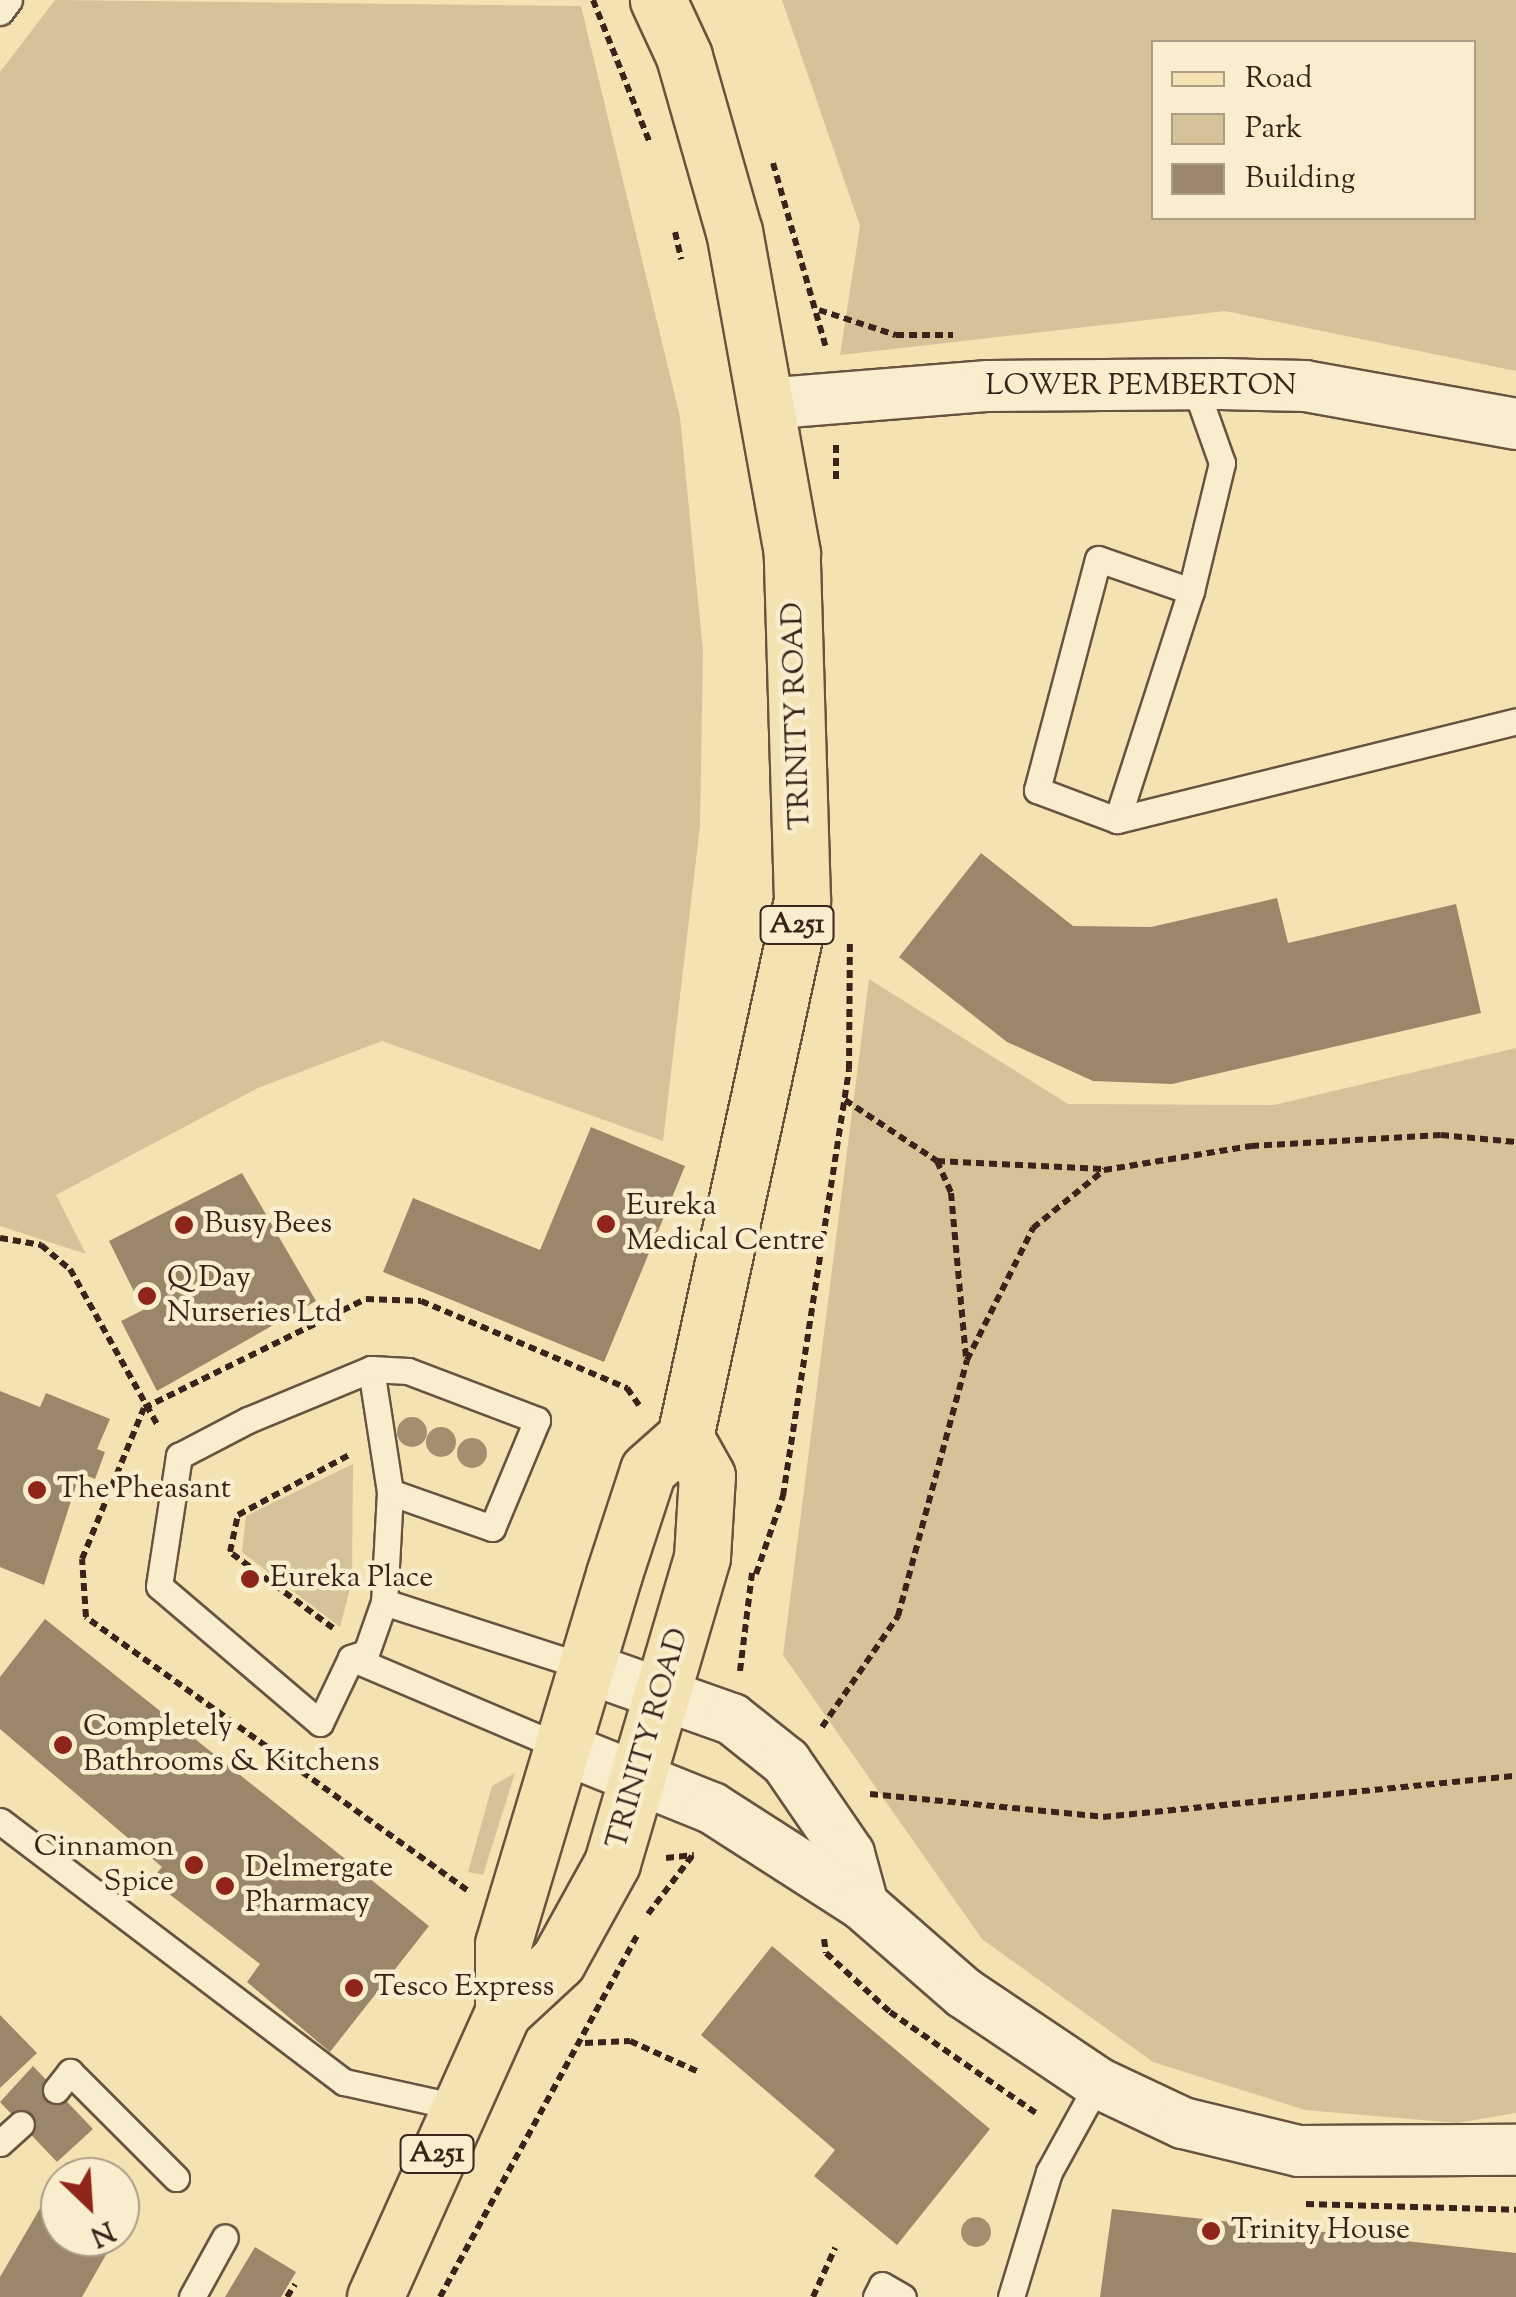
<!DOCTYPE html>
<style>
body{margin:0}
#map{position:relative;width:1516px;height:2297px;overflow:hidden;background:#f4e3b2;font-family:"Sorts Mill Goudy",serif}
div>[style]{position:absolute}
.green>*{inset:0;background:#d4c298}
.building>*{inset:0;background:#9a876a}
.path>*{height:6px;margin-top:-3px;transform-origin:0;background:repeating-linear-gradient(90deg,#39231b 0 8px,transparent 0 13px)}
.roads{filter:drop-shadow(2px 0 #685341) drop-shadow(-2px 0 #685341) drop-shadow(0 2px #685341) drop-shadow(0 -2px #685341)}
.service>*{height:25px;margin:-12.5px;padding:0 12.5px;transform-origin:12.5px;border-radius:12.5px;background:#f8edcd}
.minor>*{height:50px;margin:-25px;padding:0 25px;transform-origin:25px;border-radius:25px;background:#f8edcd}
.primary>*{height:55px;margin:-27.5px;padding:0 27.5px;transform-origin:27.5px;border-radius:27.5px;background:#f4e3b2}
.trees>*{width:30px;height:30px;margin:-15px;border-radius:50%;background:#a38f70}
.dots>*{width:28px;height:28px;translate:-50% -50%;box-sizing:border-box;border:5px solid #f8edcd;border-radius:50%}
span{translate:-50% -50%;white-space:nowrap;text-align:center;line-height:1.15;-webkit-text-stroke:9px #f8edcd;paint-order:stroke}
.shield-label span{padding:2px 8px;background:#f8edcd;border:2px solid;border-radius:8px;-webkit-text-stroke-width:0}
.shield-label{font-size:28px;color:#39231b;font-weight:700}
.street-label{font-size:30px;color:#39231b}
.poi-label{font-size:30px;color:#39231b}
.left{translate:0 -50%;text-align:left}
.right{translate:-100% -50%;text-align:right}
.legend{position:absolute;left:1151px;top:40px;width:325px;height:180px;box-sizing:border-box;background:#f8edcd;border:2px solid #ac9c86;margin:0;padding:12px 18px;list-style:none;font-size:30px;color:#39231b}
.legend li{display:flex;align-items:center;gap:20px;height:50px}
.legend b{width:50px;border:2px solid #ac9c86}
.north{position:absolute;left:40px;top:2157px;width:100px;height:100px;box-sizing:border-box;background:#f8edcd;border:2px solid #ac9c86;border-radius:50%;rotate:155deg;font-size:28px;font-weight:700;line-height:40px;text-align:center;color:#39231b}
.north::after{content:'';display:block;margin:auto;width:35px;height:45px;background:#8f2418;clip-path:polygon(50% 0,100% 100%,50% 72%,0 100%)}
</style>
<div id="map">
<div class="green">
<i style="clip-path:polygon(55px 0,581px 6px,680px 417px,703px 651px,700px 826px,663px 1141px,382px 1041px,258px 1088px,56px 1195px,86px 1254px,0 1226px,0 72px)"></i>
<i style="clip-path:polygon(evenodd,782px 0,1516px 0,1516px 371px,1225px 311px,840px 355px,860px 226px,782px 0,1154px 42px,1474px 42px,1474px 218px,1154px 218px,1154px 42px)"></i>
<i style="clip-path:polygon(869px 979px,1068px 1104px,1274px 1105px,1516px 1048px,1516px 2113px,1457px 2123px,1305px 2110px,1153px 2062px,982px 1939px,783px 1655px)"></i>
<i style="clip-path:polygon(353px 1464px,352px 1581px,340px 1627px,242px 1552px,246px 1516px)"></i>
<i style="clip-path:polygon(515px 1773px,483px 1875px,468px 1872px,492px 1786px)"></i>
</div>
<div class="building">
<i style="clip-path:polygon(981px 853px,1073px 926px,1151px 927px,1277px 898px,1288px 943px,1456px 904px,1481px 1013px,1172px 1084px,1093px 1081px,1007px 1042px,899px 957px)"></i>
<i style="clip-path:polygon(591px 1127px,685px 1166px,604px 1362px,383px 1272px,413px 1198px,540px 1250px)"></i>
<i style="clip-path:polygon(242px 1173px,316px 1301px,157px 1391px,121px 1321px,143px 1310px,109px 1241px)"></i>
<i style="clip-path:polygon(0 1391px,40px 1407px,46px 1393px,110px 1419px,97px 1449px,105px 1452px,95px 1479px,80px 1473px,44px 1585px,0 1567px)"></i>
<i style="clip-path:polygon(45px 1619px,429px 1926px,330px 2052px,247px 1982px,260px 1964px,151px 1880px,162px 1867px,0 1729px,0 1677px)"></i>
<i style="clip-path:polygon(772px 1946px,990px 2129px,897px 2245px,814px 2176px,835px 2150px,701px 2035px)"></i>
<i style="clip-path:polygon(0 2015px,37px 2053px,0 2088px)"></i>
<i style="clip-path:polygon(33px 2066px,93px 2129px,57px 2162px,0 2102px)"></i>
<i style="clip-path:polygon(67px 2162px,92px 2177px,60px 2177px,60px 2237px,116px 2237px,82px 2297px,0 2297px,0 2277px)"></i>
<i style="clip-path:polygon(120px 2194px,135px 2203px,120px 2230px)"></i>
<i style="clip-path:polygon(1112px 2209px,1516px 2253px,1516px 2297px,1100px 2297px)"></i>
<i style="clip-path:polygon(255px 2247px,296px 2272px,281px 2297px,225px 2297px)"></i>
</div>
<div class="path">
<i style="left:593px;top:0;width:154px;rotate:68.3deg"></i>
<i style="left:773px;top:163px;width:192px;rotate:74deg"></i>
<i style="left:675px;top:232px;width:28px;rotate:77deg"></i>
<i style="left:819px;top:310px;width:81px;rotate:18deg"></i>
<i style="left:896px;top:335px;width:57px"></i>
<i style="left:836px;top:445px;width:38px;rotate:90deg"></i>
<i style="left:845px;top:1100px;width:110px;rotate:33.5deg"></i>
<i style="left:937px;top:1161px;width:166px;rotate:2.8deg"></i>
<i style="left:937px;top:1161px;width:35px;rotate:66deg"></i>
<i style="left:951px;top:1193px;width:167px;rotate:84.8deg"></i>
<i style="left:0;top:1238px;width:42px;rotate:9.7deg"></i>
<i style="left:41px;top:1245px;width:38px;rotate:40deg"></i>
<i style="left:70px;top:1269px;width:180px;rotate:60.7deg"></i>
<i style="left:756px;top:1574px;width:83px;rotate:-70.9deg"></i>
<i style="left:783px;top:1496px;width:432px;rotate:-81.2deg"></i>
<i style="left:849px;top:1069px;width:129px;rotate:-89.6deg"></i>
<i style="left:333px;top:1628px;width:128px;rotate:-143.6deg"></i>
<i style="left:230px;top:1552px;width:38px;rotate:-78deg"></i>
<i style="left:238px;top:1515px;width:126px;rotate:-28.4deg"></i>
<i style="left:740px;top:1671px;width:99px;rotate:-83deg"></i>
<i style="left:822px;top:1727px;width:135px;rotate:-55.6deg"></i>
<i style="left:898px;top:1616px;width:265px;rotate:-74.9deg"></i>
<i style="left:967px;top:1360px;width:148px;rotate:-63.4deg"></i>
<i style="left:1033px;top:1228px;width:92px;rotate:-39.2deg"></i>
<i style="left:1104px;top:1170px;width:149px;rotate:-9.3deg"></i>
<i style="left:1251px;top:1146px;width:190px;rotate:-3.3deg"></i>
<i style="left:1441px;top:1135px;width:75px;rotate:5.3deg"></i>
<i style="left:870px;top:1794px;width:234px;rotate:5.6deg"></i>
<i style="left:1103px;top:1817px;width:415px;rotate:-5.7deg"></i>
<i style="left:666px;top:1858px;width:28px;rotate:-6deg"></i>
<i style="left:467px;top:1890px;width:469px;rotate:-144.4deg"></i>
<i style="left:86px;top:1617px;width:58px;rotate:-93.9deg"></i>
<i style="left:82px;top:1559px;width:163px;rotate:-67.7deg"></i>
<i style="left:144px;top:1408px;width:247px;rotate:-26.2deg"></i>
<i style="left:366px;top:1299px;width:55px;rotate:2.1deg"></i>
<i style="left:421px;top:1301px;width:224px;rotate:22.9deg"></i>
<i style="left:627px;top:1388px;width:21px;rotate:55deg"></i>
<i style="left:648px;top:1914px;width:73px;rotate:-52.8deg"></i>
<i style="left:824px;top:1939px;width:14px;rotate:82deg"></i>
<i style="left:826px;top:1953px;width:87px;rotate:42.7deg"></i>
<i style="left:890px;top:2012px;width:181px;rotate:34.7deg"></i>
<i style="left:585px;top:2043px;width:45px;rotate:-2.5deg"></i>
<i style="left:630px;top:2041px;width:76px;rotate:24.2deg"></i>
<i style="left:1306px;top:2204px;width:210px;rotate:1.6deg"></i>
<i style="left:287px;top:2297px;width:15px;rotate:-58deg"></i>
<i style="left:440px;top:2297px;width:413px;rotate:-61.4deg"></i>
<i style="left:813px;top:2297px;width:54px;rotate:-65.8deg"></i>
</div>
<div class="roads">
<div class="service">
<i style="left:0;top:12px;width:15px;rotate:-53deg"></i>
<i style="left:1191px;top:591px;width:98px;rotate:-161deg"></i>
<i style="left:1098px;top:559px;width:239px;rotate:104.8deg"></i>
<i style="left:1037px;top:790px;width:85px;rotate:20.6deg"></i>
<i style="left:1117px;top:820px;width:241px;rotate:-72.1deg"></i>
<i style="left:1191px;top:591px;width:132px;rotate:-76.4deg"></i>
<i style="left:1222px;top:463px;width:84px;rotate:-109.5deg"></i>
<i style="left:1117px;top:820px;width:411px;rotate:-13.9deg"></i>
<i style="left:371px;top:1369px;width:124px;rotate:81.2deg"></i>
<i style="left:390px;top:1492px;width:110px;rotate:93.1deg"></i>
<i style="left:384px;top:1602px;width:54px;rotate:109.4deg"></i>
<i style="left:366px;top:1653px;width:16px;rotate:162deg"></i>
<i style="left:351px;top:1658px;width:72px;rotate:115.5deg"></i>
<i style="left:320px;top:1723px;width:211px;rotate:-139.6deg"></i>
<i style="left:159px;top:1586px;width:132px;rotate:-81.3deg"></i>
<i style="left:179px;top:1456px;width:78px;rotate:-27.6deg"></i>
<i style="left:248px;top:1420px;width:133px;rotate:-22.5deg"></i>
<i style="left:371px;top:1369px;width:37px;rotate:3deg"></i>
<i style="left:408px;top:1371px;width:138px;rotate:20.8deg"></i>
<i style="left:537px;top:1420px;width:117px;rotate:112.6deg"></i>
<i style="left:492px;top:1528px;width:108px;rotate:-160.6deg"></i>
<i style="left:384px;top:1602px;width:211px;rotate:17.9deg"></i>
<i style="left:351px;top:1658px;width:233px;rotate:23deg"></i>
<i style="left:0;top:1821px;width:432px;rotate:37.2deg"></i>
<i style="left:344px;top:2082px;width:116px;rotate:12.5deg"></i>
<i style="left:56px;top:2090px;width:23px;rotate:-52deg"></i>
<i style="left:70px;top:2072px;width:150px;rotate:45deg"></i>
<i style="left:0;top:2143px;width:28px;rotate:-42deg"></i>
<i style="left:192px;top:2297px;width:68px;rotate:-61.2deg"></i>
<i style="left:876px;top:2297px;width:13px;rotate:-63deg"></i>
<i style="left:882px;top:2285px;width:24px;rotate:30deg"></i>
<i style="left:1011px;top:2297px;width:131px;rotate:-73.1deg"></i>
<i style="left:1049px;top:2172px;width:102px;rotate:-61.2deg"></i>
</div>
<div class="minor">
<i style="left:764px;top:404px;width:225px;rotate:-4.6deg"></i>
<i style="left:988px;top:386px;width:233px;rotate:-0.5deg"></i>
<i style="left:1221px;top:384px;width:84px;rotate:1.4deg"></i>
<i style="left:1305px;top:386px;width:214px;rotate:10.2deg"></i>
<i style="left:585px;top:1667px;width:156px;rotate:19.5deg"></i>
<i style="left:732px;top:1719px;width:69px;rotate:38.5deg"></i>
<i style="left:786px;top:1762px;width:112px;rotate:55.6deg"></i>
<i style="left:849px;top:1854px;width:53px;rotate:74.6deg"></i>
<i style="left:565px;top:1749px;width:158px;rotate:21.9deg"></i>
<i style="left:712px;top:1808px;width:179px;rotate:32.7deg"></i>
<i style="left:863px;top:1905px;width:134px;rotate:41.1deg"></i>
<i style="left:964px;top:1993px;width:161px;rotate:33.9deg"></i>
<i style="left:1098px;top:2083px;width:94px;rotate:25.2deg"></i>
<i style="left:1183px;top:2123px;width:119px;rotate:13.6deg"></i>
<i style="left:1299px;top:2151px;width:217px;rotate:-0.3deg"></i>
</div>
<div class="primary">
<i style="left:503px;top:2012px;width:68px;rotate:-90deg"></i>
<i style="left:503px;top:1944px;width:386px;rotate:-73.3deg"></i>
<i style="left:614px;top:1574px;width:109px;rotate:-71.9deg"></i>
<i style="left:648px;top:1470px;width:50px;rotate:-41.7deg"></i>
<i style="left:685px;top:1437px;width:550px;rotate:-77.71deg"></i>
<i style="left:802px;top:900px;width:347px;rotate:-91.7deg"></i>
<i style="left:792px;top:553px;width:326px;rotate:-100.2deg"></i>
<i style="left:734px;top:232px;width:183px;rotate:-105.9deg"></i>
<i style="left:684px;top:56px;width:62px;rotate:-114.9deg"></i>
<i style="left:375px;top:2297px;width:312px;rotate:-65.8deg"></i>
<i style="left:503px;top:2012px;width:75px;rotate:-42.8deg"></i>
<i style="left:558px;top:1961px;width:112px;rotate:-61.1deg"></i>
<i style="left:612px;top:1863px;width:319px;rotate:-73.6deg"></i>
<i style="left:702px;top:1557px;width:81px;rotate:-86.5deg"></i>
<i style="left:707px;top:1476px;width:45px;rotate:-119.4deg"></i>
</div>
</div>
<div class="trees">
<i style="left:412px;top:1432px"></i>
<i style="left:441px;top:1442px"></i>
<i style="left:472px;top:1453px"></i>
<i style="left:976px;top:2232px"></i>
</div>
<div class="dots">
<i style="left:606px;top:1224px;background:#8f2418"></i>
<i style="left:184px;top:1225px;background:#8f2418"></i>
<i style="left:147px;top:1296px;background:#8f2418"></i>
<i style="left:37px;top:1490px;background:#8f2418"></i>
<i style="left:250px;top:1579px;background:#8f2418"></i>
<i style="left:63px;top:1745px;background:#8f2418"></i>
<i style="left:194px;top:1865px;background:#8f2418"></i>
<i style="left:225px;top:1886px;background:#8f2418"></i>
<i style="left:354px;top:1988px;background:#8f2418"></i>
<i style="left:1211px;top:2231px;background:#8f2418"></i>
</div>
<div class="shield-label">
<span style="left:797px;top:925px">A251</span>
<span style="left:437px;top:2154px">A251</span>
</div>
<div class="street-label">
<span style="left:1141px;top:387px">LOWER PEMBERTON</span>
<span style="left:798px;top:716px;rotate:-92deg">TRINITY ROAD</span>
<span style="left:649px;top:1739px;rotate:-74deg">TRINITY ROAD</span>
</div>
<div class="poi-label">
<span class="left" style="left:626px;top:1224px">Eureka<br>Medical Centre</span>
<span class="left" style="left:204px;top:1225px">Busy Bees</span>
<span class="left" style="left:167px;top:1296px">Q Day<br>Nurseries Ltd</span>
<span class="left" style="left:57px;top:1490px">The Pheasant</span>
<span class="left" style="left:270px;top:1579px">Eureka Place</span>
<span class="left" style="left:83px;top:1745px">Completely<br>Bathrooms &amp; Kitchens</span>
<span class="right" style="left:174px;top:1865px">Cinnamon<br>Spice</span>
<span class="left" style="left:245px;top:1886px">Delmergate<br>Pharmacy</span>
<span class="left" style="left:374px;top:1988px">Tesco Express</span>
<span class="left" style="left:1231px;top:2231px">Trinity House</span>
</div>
<ul class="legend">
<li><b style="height:12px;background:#f4e3b2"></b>Road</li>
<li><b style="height:28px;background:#d4c298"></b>Park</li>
<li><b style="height:28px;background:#9a876a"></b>Building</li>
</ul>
<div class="north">N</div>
</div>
